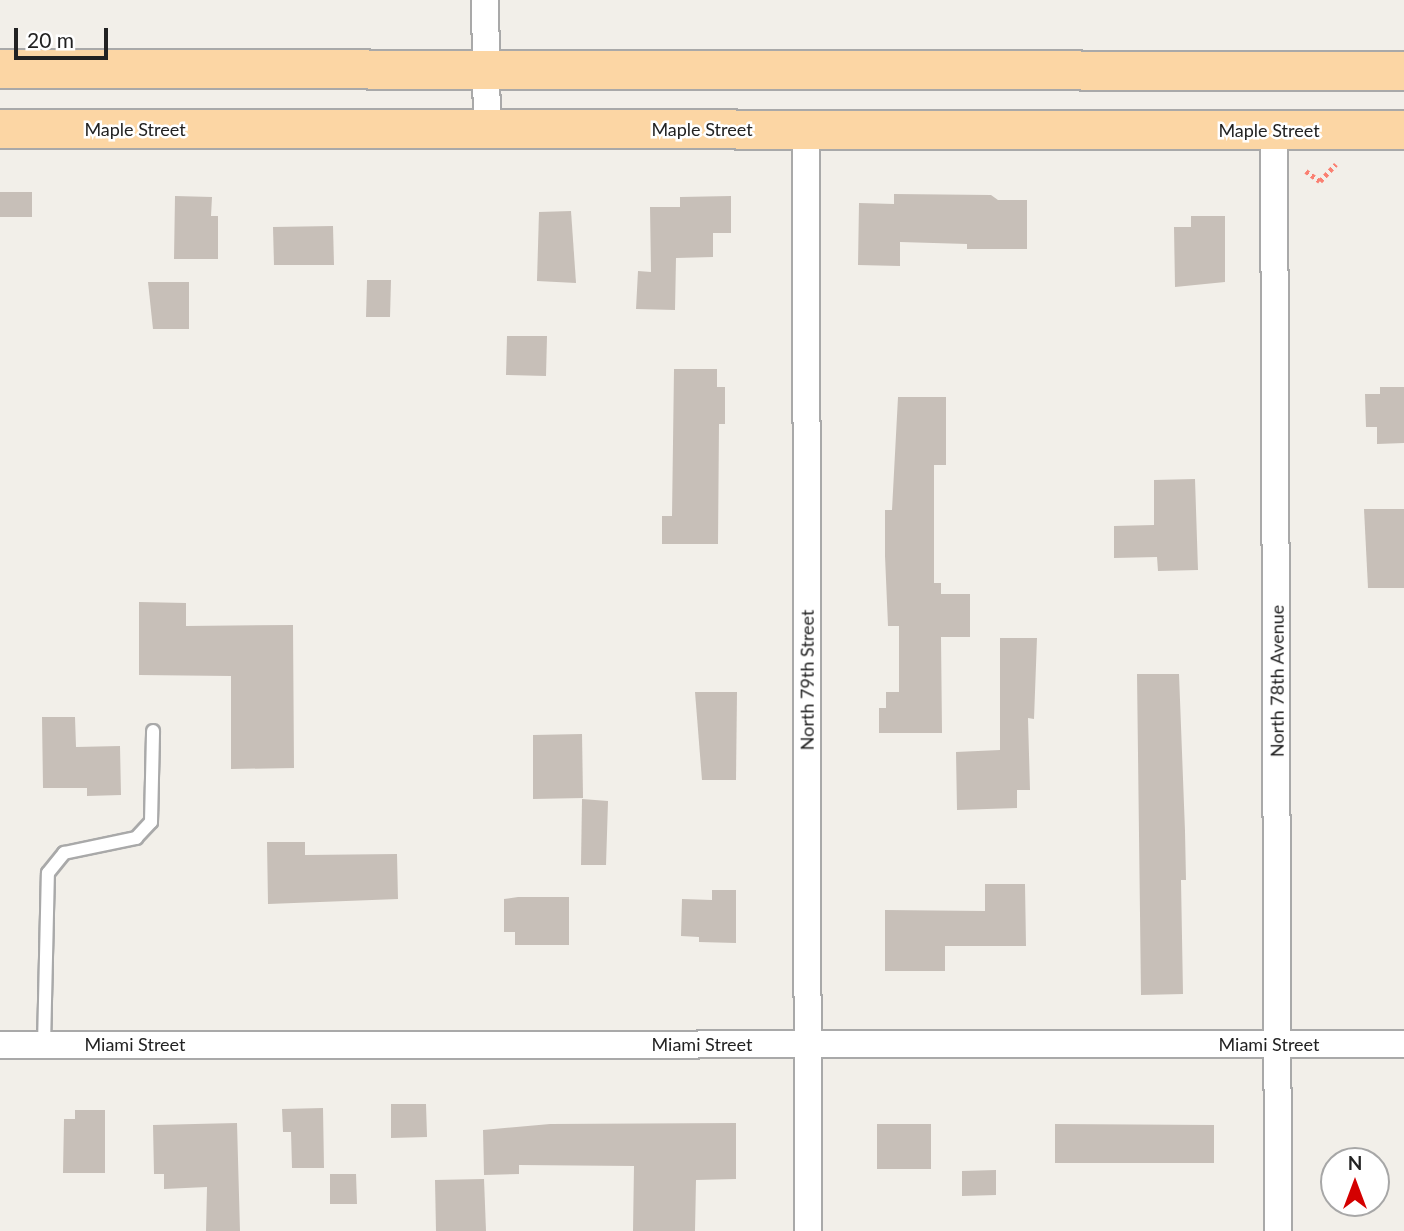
<!DOCTYPE html>
<style>
body{margin:0}
#map{position:relative;width:1404px;height:1231px;overflow:hidden;background:#f2efe9;font-family:Lato,sans-serif}
div>[style]{position:absolute}
.building>*{inset:0;background:#c7bfb8}
.path>*{height:4.5px;margin-top:-2.25px;transform-origin:0;background:repeating-linear-gradient(90deg,#fa8072 0 3.5px,transparent 0 7px)}
.roads{filter:drop-shadow(2px 0 #a9a9a9) drop-shadow(-2px 0 #a9a9a9) drop-shadow(0 2px #a9a9a9) drop-shadow(0 -2px #a9a9a9)}
.lane>*{height:12px;margin:-6px;padding:0 6px;transform-origin:6px;border-radius:6px;background:#fff}
.street>*{height:26px;margin:-13px;padding:0 13px;transform-origin:13px;border-radius:13px;background:#fff}
.primary>*{height:38px;margin:-19px;padding:0 19px;transform-origin:19px;border-radius:19px;background:#fcd6a4}
span{translate:-50% -50%;white-space:nowrap;text-align:center;line-height:1.15;-webkit-text-stroke:5px #fff;paint-order:stroke}
.street-label{font-size:18px;color:#222}
.north{position:absolute;left:1320px;top:1147px;width:70px;height:70px;box-sizing:border-box;background:#fff;border:2px solid #a7a7a7;border-radius:50%;rotate:0deg;font-size:19px;font-weight:700;line-height:28px;text-align:center;color:#222}
.north::after{content:'';display:block;margin:auto;width:24px;height:32px;background:#d40000;clip-path:polygon(50% 0,100% 100%,50% 72%,0 100%)}
.scale{position:absolute;left:14px;top:28px;width:94px;height:32px;box-sizing:border-box;border:4px solid #222;border-top:0;padding-left:9px;font-size:21px;line-height:24px;white-space:nowrap;color:#222;-webkit-text-stroke:5px #fff;paint-order:stroke}
</style>
<div id="map">
<div class="building">
<i style="clip-path:polygon(0 192px,32px 192px,32px 217px,0 217px)"></i>
<i style="clip-path:polygon(894px 194px,991px 195px,998px 200px,1027px 200px,1027px 249px,967px 249px,967px 244px,900px 242px,900px 266px,858px 265px,859px 203px,894px 204px)"></i>
<i style="clip-path:polygon(175px 196px,212px 197px,211px 216px,218px 216px,218px 259px,174px 259px)"></i>
<i style="clip-path:polygon(731px 196px,731px 233px,713px 233px,713px 257px,676px 258px,675px 310px,636px 309px,638px 271px,651px 272px,650px 207px,680px 207px,680px 197px)"></i>
<i style="clip-path:polygon(571px 211px,576px 283px,537px 281px,539px 212px)"></i>
<i style="clip-path:polygon(1191px 216px,1225px 216px,1225px 282px,1175px 287px,1174px 227px,1191px 227px)"></i>
<i style="clip-path:polygon(333px 226px,334px 265px,274px 265px,273px 227px)"></i>
<i style="clip-path:polygon(367px 280px,391px 280px,390px 317px,366px 317px)"></i>
<i style="clip-path:polygon(148px 282px,189px 282px,189px 329px,153px 329px)"></i>
<i style="clip-path:polygon(507px 336px,547px 336px,546px 376px,506px 375px)"></i>
<i style="clip-path:polygon(674px 369px,717px 369px,717px 387px,725px 387px,725px 424px,719px 424px,718px 544px,662px 544px,662px 516px,672px 516px)"></i>
<i style="clip-path:polygon(1380px 387px,1404px 387px,1404px 443px,1377px 444px,1377px 427px,1366px 427px,1365px 394px,1380px 394px)"></i>
<i style="clip-path:polygon(898px 397px,946px 397px,946px 465px,934px 465px,934px 583px,941px 583px,941px 594px,970px 594px,970px 637px,941px 637px,942px 733px,879px 733px,879px 708px,886px 708px,886px 692px,899px 692px,899px 626px,888px 626px,885px 556px,885px 510px,892px 510px)"></i>
<i style="clip-path:polygon(1195px 479px,1198px 570px,1158px 571px,1157px 557px,1114px 558px,1114px 526px,1154px 525px,1154px 480px)"></i>
<i style="clip-path:polygon(1364px 509px,1404px 509px,1404px 588px,1368px 588px)"></i>
<i style="clip-path:polygon(139px 602px,186px 603px,186px 626px,293px 625px,294px 768px,231px 769px,231px 676px,139px 675px)"></i>
<i style="clip-path:polygon(1000px 638px,1037px 638px,1034px 719px,1028px 718px,1030px 790px,1017px 790px,1017px 808px,957px 810px,956px 752px,1000px 750px)"></i>
<i style="clip-path:polygon(1137px 674px,1179px 674px,1185px 831px,1186px 880px,1181px 880px,1183px 994px,1141px 995px)"></i>
<i style="clip-path:polygon(695px 692px,737px 692px,736px 780px,702px 780px)"></i>
<i style="clip-path:polygon(42px 717px,75px 717px,76px 747px,120px 746px,121px 795px,87px 796px,87px 788px,43px 788px)"></i>
<i style="clip-path:polygon(582px 734px,583px 798px,533px 799px,533px 735px)"></i>
<i style="clip-path:polygon(582px 799px,608px 801px,606px 865px,581px 865px)"></i>
<i style="clip-path:polygon(267px 842px,305px 842px,305px 855px,397px 854px,398px 899px,268px 904px)"></i>
<i style="clip-path:polygon(985px 884px,1025px 884px,1026px 946px,945px 946px,945px 971px,885px 971px,885px 910px,985px 911px)"></i>
<i style="clip-path:polygon(712px 890px,736px 890px,736px 943px,699px 942px,699px 937px,681px 936px,682px 899px,712px 900px)"></i>
<i style="clip-path:polygon(518px 897px,569px 897px,569px 945px,515px 945px,515px 932px,504px 932px,504px 899px)"></i>
<i style="clip-path:polygon(391px 1104px,426px 1104px,427px 1137px,391px 1138px)"></i>
<i style="clip-path:polygon(323px 1108px,324px 1168px,292px 1168px,291px 1132px,283px 1132px,282px 1109px)"></i>
<i style="clip-path:polygon(75px 1110px,105px 1110px,105px 1173px,63px 1173px,64px 1119px,75px 1119px)"></i>
<i style="clip-path:polygon(237px 1123px,240px 1231px,206px 1231px,207px 1187px,164px 1189px,164px 1174px,154px 1174px,153px 1125px)"></i>
<i style="clip-path:polygon(736px 1123px,736px 1179px,696px 1180px,695px 1231px,633px 1231px,634px 1166px,519px 1165px,519px 1174px,484px 1175px,483px 1130px,550px 1124px)"></i>
<i style="clip-path:polygon(877px 1124px,931px 1124px,931px 1169px,877px 1169px)"></i>
<i style="clip-path:polygon(1055px 1124px,1214px 1125px,1214px 1163px,1055px 1163px)"></i>
<i style="clip-path:polygon(996px 1170px,996px 1195px,962px 1196px,962px 1171px)"></i>
<i style="clip-path:polygon(330px 1174px,356px 1174px,357px 1204px,330px 1204px)"></i>
<i style="clip-path:polygon(484px 1179px,486px 1231px,436px 1231px,435px 1180px)"></i>
</div>
<div class="path">
<i style="left:1306px;top:171px;width:17px;rotate:36deg"></i>
<i style="left:1320px;top:181px;width:23px;rotate:-47deg"></i>
</div>
<div class="roads">
<div class="lane">
<i style="left:44px;top:1045px;width:172px;rotate:-88.7deg"></i>
<i style="left:48px;top:873px;width:26px;rotate:-51deg"></i>
<i style="left:64px;top:853px;width:74px;rotate:-11.8deg"></i>
<i style="left:136px;top:838px;width:22px;rotate:-47deg"></i>
<i style="left:151px;top:822px;width:91px;rotate:-88.7deg"></i>
</div>
<div class="street">
<i style="left:485px;top:0;width:130px;rotate:89.1deg"></i>
<i style="left:806px;top:129px;width:1102px;rotate:89.9deg"></i>
<i style="left:1274px;top:130px;width:1101px;rotate:89.79deg"></i>
<i style="left:0;top:1045px;width:1404px;rotate:-0.04deg"></i>
</div>
<div class="primary">
<i style="left:0;top:69px;width:1404px;rotate:0.08deg"></i>
<i style="left:0;top:129px;width:1404px;rotate:0.04deg"></i>
</div>
</div>
<div class="street-label">
<span style="left:135px;top:129px">Maple Street</span>
<span style="left:702px;top:129px">Maple Street</span>
<span style="left:1269px;top:130px">Maple Street</span>
<span style="left:807px;top:680px;rotate:-90deg">North 79th Street</span>
<span style="left:1277px;top:681px;rotate:-90deg">North 78th Avenue</span>
<span style="left:135px;top:1044px">Miami Street</span>
<span style="left:702px;top:1044px">Miami Street</span>
<span style="left:1269px;top:1044px">Miami Street</span>
</div>
<div class="north">N</div>
<div class="scale">20 m</div>
</div>
